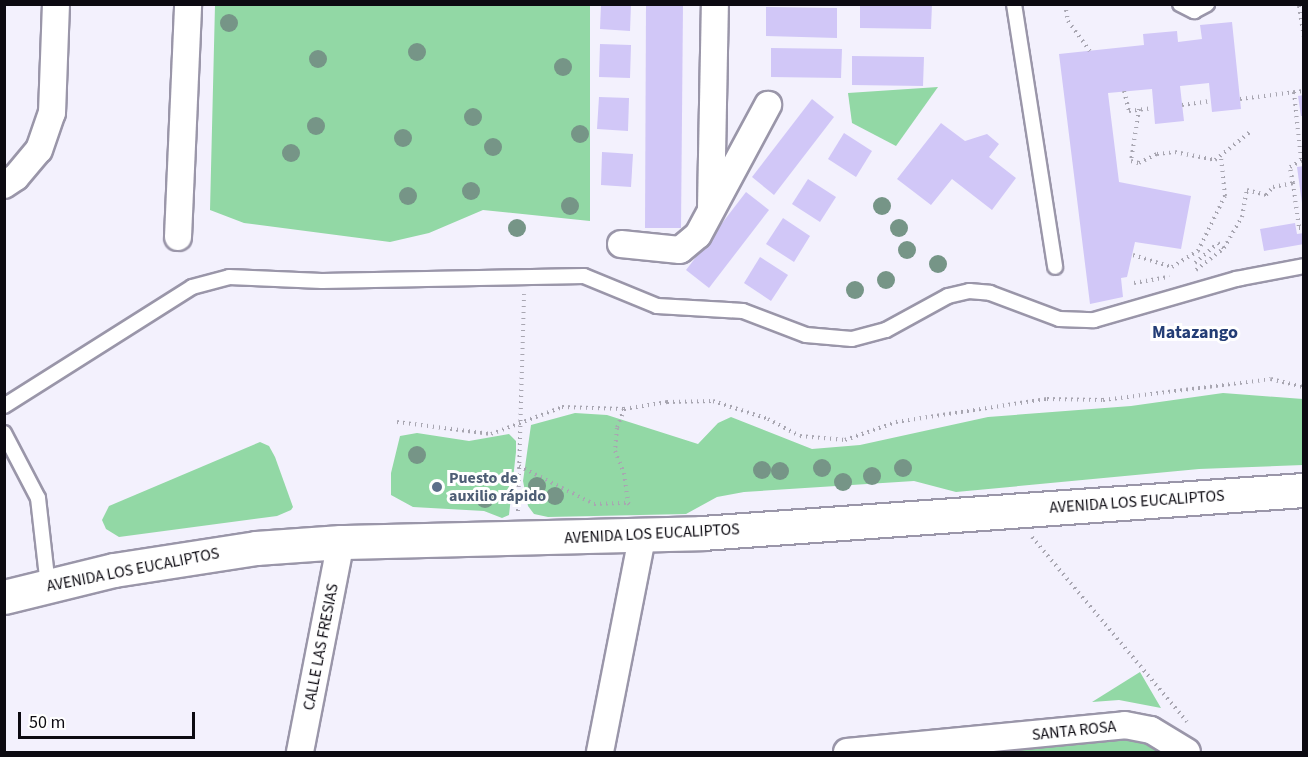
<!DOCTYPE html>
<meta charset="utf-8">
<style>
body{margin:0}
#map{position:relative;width:1308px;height:757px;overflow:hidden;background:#f3f1fd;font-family:"Source Sans 3",sans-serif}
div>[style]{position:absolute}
.green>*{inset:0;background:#92d8a5}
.building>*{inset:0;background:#d1c7f7}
.path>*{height:4px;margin-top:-2px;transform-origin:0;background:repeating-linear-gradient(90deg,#a8a6b1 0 1.5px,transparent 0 6px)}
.roads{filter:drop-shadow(2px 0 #9a96a9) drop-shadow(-2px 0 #9a96a9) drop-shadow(0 2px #9a96a9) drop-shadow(0 -2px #9a96a9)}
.lane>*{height:14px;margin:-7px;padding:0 7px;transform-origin:7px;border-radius:7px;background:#fff}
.street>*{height:26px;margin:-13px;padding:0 13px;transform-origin:13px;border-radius:13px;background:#fff}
.secondary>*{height:33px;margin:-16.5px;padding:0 16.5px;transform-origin:16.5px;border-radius:16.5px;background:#fff}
.trees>*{width:18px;height:18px;margin:-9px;border-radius:50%;background:#769587}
.dots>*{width:16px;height:16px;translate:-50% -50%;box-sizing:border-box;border:3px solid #fff;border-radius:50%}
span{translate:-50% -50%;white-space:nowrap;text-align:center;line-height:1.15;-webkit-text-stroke:6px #fff;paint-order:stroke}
.service-label{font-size:16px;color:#4e5e75;font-weight:700}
.left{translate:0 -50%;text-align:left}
.street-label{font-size:16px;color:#0c0a11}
.neighbourhood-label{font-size:18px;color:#233d75;font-weight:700}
.frame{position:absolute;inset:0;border:6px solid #0c0a11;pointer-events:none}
.scale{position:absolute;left:18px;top:712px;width:177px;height:27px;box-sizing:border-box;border:3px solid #0c0a11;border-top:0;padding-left:8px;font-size:18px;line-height:21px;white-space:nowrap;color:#0c0a11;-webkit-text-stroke:4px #fff;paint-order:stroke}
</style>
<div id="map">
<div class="green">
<i style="clip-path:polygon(215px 5px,590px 5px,590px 221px,483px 210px,429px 233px,390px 242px,244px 223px,210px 210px)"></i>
<i style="clip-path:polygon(938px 87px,896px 146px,852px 123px,848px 93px)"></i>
<i style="clip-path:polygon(1223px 393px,1303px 399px,1303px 465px,1199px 469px,956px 492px,914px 481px,744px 492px,717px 497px,686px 514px,548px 517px,534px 514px,528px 506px,523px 481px,531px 425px,575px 413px,607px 415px,698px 444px,718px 423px,731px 417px,812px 449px,860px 445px,988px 417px,1131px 406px)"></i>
<i style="clip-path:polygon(417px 433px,469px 441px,509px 434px,516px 441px,516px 452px,509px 515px,502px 518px,484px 511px,413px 507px,391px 495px,391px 473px,400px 436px)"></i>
<i style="clip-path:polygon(260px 442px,269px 446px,275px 457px,293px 507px,291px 510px,277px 516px,119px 537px,106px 529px,102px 520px,109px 506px)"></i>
<i style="clip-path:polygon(1140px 672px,1161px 708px,1119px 700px,1092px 702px)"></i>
<i style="clip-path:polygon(1124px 735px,1171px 752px,947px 752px)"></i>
</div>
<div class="building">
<i style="clip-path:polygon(601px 4px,631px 4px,630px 31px,600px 29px)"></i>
<i style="clip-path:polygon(646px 4px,683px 4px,681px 228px,645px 228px)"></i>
<i style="clip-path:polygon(860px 4px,932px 4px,931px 29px,860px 28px)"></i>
<i style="clip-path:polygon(766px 7px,837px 8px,837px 38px,766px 36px)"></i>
<i style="clip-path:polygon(1232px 22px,1241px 109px,1212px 112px,1209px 83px,1180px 86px,1184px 121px,1155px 124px,1152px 89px,1108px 93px,1119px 182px,1191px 196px,1181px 249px,1135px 242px,1127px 277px,1121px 278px,1123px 297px,1090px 304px,1059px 54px,1144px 45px,1143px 34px,1177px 31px,1178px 42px,1202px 39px,1200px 25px)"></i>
<i style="clip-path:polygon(600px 44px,631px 45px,630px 78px,599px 77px)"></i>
<i style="clip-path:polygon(771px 48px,842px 49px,841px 78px,771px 77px)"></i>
<i style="clip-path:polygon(852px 56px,924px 57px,923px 86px,852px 85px)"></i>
<i style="clip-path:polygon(1304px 95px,1304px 116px,1301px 116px,1298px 96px)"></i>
<i style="clip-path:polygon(599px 97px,629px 98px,628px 131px,597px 129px)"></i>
<i style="clip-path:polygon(812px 99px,834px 117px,774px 195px,752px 177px)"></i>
<i style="clip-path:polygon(941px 123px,965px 141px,987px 134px,999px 144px,989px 157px,1016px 178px,992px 210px,952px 179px,931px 205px,897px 179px)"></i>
<i style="clip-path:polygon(844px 133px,872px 151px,856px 177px,828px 159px)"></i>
<i style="clip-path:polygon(602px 152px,633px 154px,631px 187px,601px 185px)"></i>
<i style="clip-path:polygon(1304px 166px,1304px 203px,1302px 203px,1297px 167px)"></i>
<i style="clip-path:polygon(808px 179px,836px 197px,820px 222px,792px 204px)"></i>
<i style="clip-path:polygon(746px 192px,769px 210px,709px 288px,686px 270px)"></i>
<i style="clip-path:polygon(783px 218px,810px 236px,794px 262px,766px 244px)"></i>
<i style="clip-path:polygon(1295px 223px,1297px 234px,1304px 233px,1304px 244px,1264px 251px,1260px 229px)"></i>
<i style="clip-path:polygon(760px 257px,788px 275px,771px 301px,744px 283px)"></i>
</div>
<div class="path">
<i style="left:1065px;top:4px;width:17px;rotate:80deg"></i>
<i style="left:1068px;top:21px;width:37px;rotate:54deg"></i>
<i style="left:1299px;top:6px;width:32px;rotate:81deg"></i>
<i style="left:1124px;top:91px;width:21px;rotate:76deg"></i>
<i style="left:1129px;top:111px;width:24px;rotate:-7deg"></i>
<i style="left:1294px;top:92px;width:68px;rotate:84.1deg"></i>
<i style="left:1240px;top:99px;width:64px;rotate:-7.1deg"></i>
<i style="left:1182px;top:105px;width:29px;rotate:-8deg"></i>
<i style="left:1139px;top:109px;width:53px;rotate:98.7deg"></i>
<i style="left:1131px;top:161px;width:8px;rotate:14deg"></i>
<i style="left:1139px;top:163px;width:20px;rotate:-27deg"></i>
<i style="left:1157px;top:154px;width:18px;rotate:-6deg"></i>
<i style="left:1175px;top:152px;width:41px;rotate:11.3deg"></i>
<i style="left:1215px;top:160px;width:45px;rotate:-38.7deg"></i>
<i style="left:1293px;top:183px;width:45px;rotate:82.4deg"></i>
<i style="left:1299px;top:228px;width:5px"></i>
<i style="left:1133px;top:255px;width:41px;rotate:17.1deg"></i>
<i style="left:1172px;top:267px;width:31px;rotate:-32deg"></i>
<i style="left:1198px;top:251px;width:61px;rotate:-63.9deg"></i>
<i style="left:1225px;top:196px;width:38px;rotate:-96deg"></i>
<i style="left:1195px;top:263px;width:30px;rotate:-41deg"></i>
<i style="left:1218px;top:243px;width:8px;rotate:40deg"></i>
<i style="left:1196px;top:270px;width:36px;rotate:-38deg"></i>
<i style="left:1224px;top:248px;width:36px;rotate:-60deg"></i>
<i style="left:1242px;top:217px;width:27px;rotate:-80deg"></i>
<i style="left:1247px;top:190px;width:20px;rotate:15deg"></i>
<i style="left:1266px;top:195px;width:11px;rotate:-49deg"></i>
<i style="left:1273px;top:187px;width:20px;rotate:-11deg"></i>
<i style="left:1293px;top:183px;width:16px;rotate:-101deg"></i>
<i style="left:1290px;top:167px;width:16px;rotate:-30deg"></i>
<i style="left:1134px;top:283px;width:36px;rotate:-10deg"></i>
<i style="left:624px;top:409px;width:20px;rotate:110deg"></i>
<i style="left:617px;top:428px;width:23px;rotate:95deg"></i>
<i style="left:615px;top:451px;width:24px;rotate:68deg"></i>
<i style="left:624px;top:473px;width:30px;rotate:82deg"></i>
<i style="left:397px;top:422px;width:95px;rotate:7.3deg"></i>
<i style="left:491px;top:434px;width:76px;rotate:-20.8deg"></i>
<i style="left:562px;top:407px;width:62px;rotate:1.8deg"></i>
<i style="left:624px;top:409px;width:44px;rotate:-9.2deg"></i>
<i style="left:667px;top:402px;width:46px;rotate:-1.2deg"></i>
<i style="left:713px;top:401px;width:58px;rotate:18.1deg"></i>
<i style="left:768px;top:419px;width:36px;rotate:28deg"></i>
<i style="left:800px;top:436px;width:45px;rotate:5.1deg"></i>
<i style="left:845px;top:440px;width:54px;rotate:-19.4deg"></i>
<i style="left:896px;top:422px;width:153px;rotate:-8.7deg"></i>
<i style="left:1047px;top:399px;width:56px;rotate:1deg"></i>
<i style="left:1103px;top:400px;width:169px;rotate:-7.1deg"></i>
<i style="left:1271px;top:379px;width:34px;rotate:14deg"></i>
<i style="left:519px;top:466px;width:84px;rotate:26.9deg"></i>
<i style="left:594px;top:504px;width:34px;rotate:-2deg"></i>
<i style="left:628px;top:503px;width:4px;rotate:45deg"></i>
<i style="left:518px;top:511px;width:217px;rotate:-88.4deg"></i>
<i style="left:1032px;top:537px;width:241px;rotate:50deg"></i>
</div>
<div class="roads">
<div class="lane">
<i style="left:1014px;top:4px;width:266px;rotate:81.1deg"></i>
<i style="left:1180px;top:4px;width:16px;rotate:27deg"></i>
<i style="left:1194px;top:11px;width:15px;rotate:-28deg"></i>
<i style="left:4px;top:406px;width:222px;rotate:-32.3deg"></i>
<i style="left:192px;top:287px;width:38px;rotate:-15deg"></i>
<i style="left:229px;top:277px;width:93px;rotate:2.5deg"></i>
<i style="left:322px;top:281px;width:262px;rotate:-1.1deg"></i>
<i style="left:584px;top:276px;width:79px;rotate:22.3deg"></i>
<i style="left:657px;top:306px;width:86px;rotate:3.3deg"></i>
<i style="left:743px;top:311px;width:67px;rotate:20.9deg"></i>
<i style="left:806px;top:335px;width:46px;rotate:5deg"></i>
<i style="left:852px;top:339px;width:35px;rotate:-15deg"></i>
<i style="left:886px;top:330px;width:71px;rotate:-28.7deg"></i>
<i style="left:948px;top:296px;width:22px;rotate:-13deg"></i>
<i style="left:969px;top:291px;width:21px;rotate:5deg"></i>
<i style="left:990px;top:293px;width:74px;rotate:20.6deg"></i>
<i style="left:1059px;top:319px;width:35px;rotate:2deg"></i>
<i style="left:1094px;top:320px;width:148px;rotate:-16.1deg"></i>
<i style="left:1236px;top:279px;width:69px;rotate:-10.8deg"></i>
<i style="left:4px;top:433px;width:73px;rotate:62.4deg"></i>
<i style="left:38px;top:498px;width:89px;rotate:83.5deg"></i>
</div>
<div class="street">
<i style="left:4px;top:185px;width:14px;rotate:-34deg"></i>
<i style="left:16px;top:177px;width:35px;rotate:-50deg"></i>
<i style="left:39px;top:150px;width:39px;rotate:-71deg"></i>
<i style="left:52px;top:113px;width:109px;rotate:-87.9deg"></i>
<i style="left:711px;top:208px;width:204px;rotate:-88.9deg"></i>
<i style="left:178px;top:237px;width:233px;rotate:-87.5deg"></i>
<i style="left:621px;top:244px;width:59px;rotate:5.8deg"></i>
<i style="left:680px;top:250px;width:23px;rotate:-40deg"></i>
<i style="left:698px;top:235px;width:148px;rotate:-61.7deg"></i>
<i style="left:300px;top:752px;width:214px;rotate:-79deg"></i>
<i style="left:600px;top:752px;width:219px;rotate:-78.9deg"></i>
<i style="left:847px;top:752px;width:279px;rotate:-5.5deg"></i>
<i style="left:1125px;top:725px;width:26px;rotate:11deg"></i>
<i style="left:1151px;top:730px;width:42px;rotate:31.4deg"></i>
</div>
<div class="secondary">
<i style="left:4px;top:597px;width:113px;rotate:-13.8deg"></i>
<i style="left:114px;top:570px;width:144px;rotate:-8.8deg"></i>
<i style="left:256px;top:548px;width:85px;rotate:-4deg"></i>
<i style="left:341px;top:542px;width:361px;rotate:-1.4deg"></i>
<i style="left:702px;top:533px;width:604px;rotate:-4.09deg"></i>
</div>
</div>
<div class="trees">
<i style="left:229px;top:23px"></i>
<i style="left:417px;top:52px"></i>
<i style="left:318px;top:59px"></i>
<i style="left:563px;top:67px"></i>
<i style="left:473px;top:117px"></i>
<i style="left:316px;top:126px"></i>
<i style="left:580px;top:134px"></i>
<i style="left:403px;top:138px"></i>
<i style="left:493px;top:147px"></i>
<i style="left:291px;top:153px"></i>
<i style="left:471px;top:191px"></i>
<i style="left:408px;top:196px"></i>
<i style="left:570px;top:206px"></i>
<i style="left:882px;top:206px"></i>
<i style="left:517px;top:228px"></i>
<i style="left:899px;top:228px"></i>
<i style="left:907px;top:250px"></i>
<i style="left:938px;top:264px"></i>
<i style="left:886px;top:280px"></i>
<i style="left:855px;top:290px"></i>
<i style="left:417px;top:455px"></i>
<i style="left:822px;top:468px"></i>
<i style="left:903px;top:468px"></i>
<i style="left:762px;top:470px"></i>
<i style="left:780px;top:471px"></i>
<i style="left:872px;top:476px"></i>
<i style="left:843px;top:482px"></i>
<i style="left:537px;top:486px"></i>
<i style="left:555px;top:496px"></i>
<i style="left:485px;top:499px"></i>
</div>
<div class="dots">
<i style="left:437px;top:487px;background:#5c6f8a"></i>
</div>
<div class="service-label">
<span class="left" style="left:449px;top:487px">Puesto de<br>auxilio rápido</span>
</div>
<div class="street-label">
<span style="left:1137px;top:502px;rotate:-4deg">AVENIDA LOS EUCALIPTOS</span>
<span style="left:652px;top:534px;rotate:-3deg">AVENIDA LOS EUCALIPTOS</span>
<span style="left:133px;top:570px;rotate:-11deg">AVENIDA LOS EUCALIPTOS</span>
<span style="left:321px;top:647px;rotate:-79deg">CALLE LAS FRESIAS</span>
<span style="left:1074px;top:731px;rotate:-6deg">SANTA ROSA</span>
</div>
<div class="neighbourhood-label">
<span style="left:1195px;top:333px">Matazango</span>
</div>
<div class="frame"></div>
<div class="scale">50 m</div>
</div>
